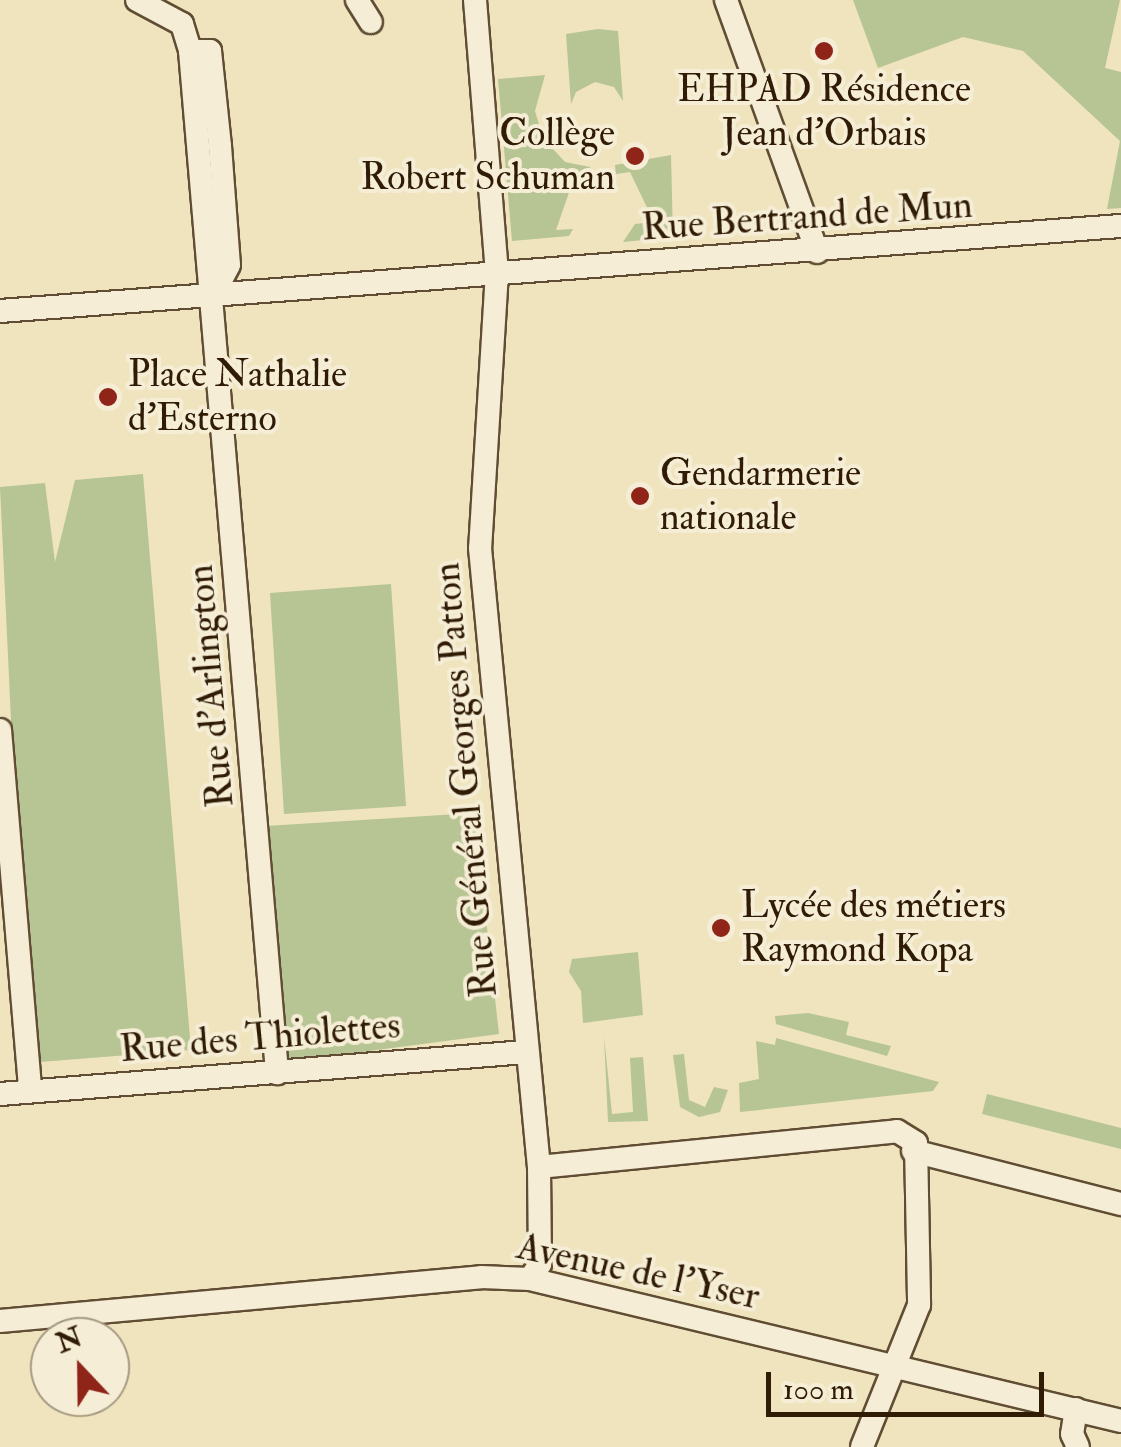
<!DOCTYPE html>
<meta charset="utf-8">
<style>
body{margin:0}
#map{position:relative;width:1121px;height:1447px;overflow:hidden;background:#efe4be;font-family:"IM FELL Double Pica",serif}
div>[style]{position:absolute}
.green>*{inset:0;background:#b7c493}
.roads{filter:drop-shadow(2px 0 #604d33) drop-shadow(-2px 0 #604d33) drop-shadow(0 2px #604d33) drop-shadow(0 -2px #604d33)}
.minor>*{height:22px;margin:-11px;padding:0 11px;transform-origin:11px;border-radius:11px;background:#f5edd5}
.dots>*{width:28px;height:28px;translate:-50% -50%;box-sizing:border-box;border:5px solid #f5edd5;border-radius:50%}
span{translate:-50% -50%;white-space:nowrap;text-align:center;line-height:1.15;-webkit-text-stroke:8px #f5edd5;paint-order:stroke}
.poi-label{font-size:38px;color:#301b05}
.right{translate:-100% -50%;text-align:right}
.left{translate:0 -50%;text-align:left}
.street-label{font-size:38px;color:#301b05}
.north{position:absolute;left:30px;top:1317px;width:100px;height:100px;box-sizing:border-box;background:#f5edd5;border:2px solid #a69982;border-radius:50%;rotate:338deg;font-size:28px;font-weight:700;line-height:40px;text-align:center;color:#301b05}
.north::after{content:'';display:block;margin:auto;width:35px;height:45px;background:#8f2418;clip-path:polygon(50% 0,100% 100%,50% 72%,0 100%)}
.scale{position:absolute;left:766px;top:1372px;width:278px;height:45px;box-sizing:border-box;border:5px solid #301b05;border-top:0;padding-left:12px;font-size:30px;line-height:35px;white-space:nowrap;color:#301b05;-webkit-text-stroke:8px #f5edd5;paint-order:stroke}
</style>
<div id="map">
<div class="green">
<i style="clip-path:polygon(853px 0,1120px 0,1105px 68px,1121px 72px,1121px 208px,1107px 209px,1120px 141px,1023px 51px,963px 37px,878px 68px)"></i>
<i style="clip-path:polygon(598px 29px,618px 31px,623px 101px,614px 87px,595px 82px,576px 92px,571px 104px,566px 34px)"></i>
<i style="clip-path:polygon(545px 75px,535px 111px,543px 138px,565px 162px,590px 167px,591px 175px,574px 178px,556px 230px,573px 229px,569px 236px,512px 241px,498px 79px)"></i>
<i style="clip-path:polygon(671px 155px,673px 237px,623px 242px,635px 224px,654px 222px,630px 172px,616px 174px,615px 165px)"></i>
<i style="clip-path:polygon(143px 474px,191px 1050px,40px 1062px,18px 868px,0 487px,45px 483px,55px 562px,75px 480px)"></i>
<i style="clip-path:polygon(391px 584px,406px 806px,284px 814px,270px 593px)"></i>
<i style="clip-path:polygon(474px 813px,499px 1034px,285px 1062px,266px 826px)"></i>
<i style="clip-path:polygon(638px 952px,643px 1015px,583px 1023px,581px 991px,569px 972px,572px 959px)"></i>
<i style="clip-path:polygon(808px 1013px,849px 1022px,846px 1035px,891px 1046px,887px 1056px,776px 1024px,775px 1016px)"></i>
<i style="clip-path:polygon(604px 1036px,612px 1114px,633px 1112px,630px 1058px,643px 1057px,648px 1121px,608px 1122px)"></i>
<i style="clip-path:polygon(776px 1038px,939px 1082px,933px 1091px,740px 1112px,739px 1083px,759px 1079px,756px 1041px,775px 1045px)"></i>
<i style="clip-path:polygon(684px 1054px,689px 1100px,705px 1107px,714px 1087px,728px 1090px,720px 1112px,699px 1117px,680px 1107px,673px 1055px)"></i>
<i style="clip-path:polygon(987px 1094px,1121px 1128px,1121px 1149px,982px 1114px)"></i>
</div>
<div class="roads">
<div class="minor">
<i style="left:137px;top:0;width:51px;rotate:28.1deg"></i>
<i style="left:182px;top:24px;width:28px;rotate:73deg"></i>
<i style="left:190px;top:51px;width:1026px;rotate:85.13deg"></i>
<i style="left:357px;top:0;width:26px;rotate:58deg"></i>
<i style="left:475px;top:0;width:273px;rotate:85.4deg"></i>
<i style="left:497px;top:272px;width:277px;rotate:93.5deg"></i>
<i style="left:480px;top:548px;width:622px;rotate:84.56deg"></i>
<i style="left:539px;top:1167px;width:97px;rotate:89.4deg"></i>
<i style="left:540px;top:1264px;width:18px;rotate:124deg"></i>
<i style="left:726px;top:0;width:268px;rotate:70.1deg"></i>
<i style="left:190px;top:51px;width:20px"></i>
<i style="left:210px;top:51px;width:96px;rotate:84deg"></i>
<i style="left:220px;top:146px;width:119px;rotate:85.7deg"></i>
<i style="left:229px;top:265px;width:32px;rotate:118deg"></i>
<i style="left:0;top:311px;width:1124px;rotate:-4.34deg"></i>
<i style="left:0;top:730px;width:362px;rotate:85.2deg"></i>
<i style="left:0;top:1094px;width:528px;rotate:-4.57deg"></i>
<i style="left:913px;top:1151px;width:215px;rotate:14.3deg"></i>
<i style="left:539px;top:1167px;width:360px;rotate:-5.7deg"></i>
<i style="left:897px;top:1131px;width:22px;rotate:32deg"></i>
<i style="left:916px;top:1143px;width:162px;rotate:88.9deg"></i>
<i style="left:919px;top:1305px;width:153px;rotate:111.9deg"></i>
<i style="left:0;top:1321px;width:483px;rotate:-5.2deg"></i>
<i style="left:481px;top:1277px;width:49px;rotate:2.3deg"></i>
<i style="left:530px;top:1279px;width:608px;rotate:13.51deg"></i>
<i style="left:1076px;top:1409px;width:25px;rotate:99deg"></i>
<i style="left:1072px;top:1434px;width:14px;rotate:65deg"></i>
</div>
</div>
<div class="dots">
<i style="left:824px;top:51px;background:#8f2418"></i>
<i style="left:635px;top:156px;background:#8f2418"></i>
<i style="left:108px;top:397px;background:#8f2418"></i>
<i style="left:640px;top:496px;background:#8f2418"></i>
<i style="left:721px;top:928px;background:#8f2418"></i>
</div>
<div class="poi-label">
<span style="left:824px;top:112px">EHPAD Résidence<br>Jean d'Orbais</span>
<span class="right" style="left:615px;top:156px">Collège<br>Robert Schuman</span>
<span class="left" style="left:128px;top:397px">Place Nathalie<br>d'Esterno</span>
<span class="left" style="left:660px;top:496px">Gendarmerie<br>nationale</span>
<span class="left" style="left:741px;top:928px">Lycée des métiers<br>Raymond Kopa</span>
</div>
<div class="street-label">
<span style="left:807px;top:217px;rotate:-4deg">Rue Bertrand de Mun</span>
<span style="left:211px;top:686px;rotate:-95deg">Rue d'Arlington</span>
<span style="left:466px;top:780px;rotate:-95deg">Rue Général Georges Patton</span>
<span style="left:260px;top:1038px;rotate:-5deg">Rue des Thiolettes</span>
<span style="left:638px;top:1272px;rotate:12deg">Avenue de l'Yser</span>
</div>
<div class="north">N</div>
<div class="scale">100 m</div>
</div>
